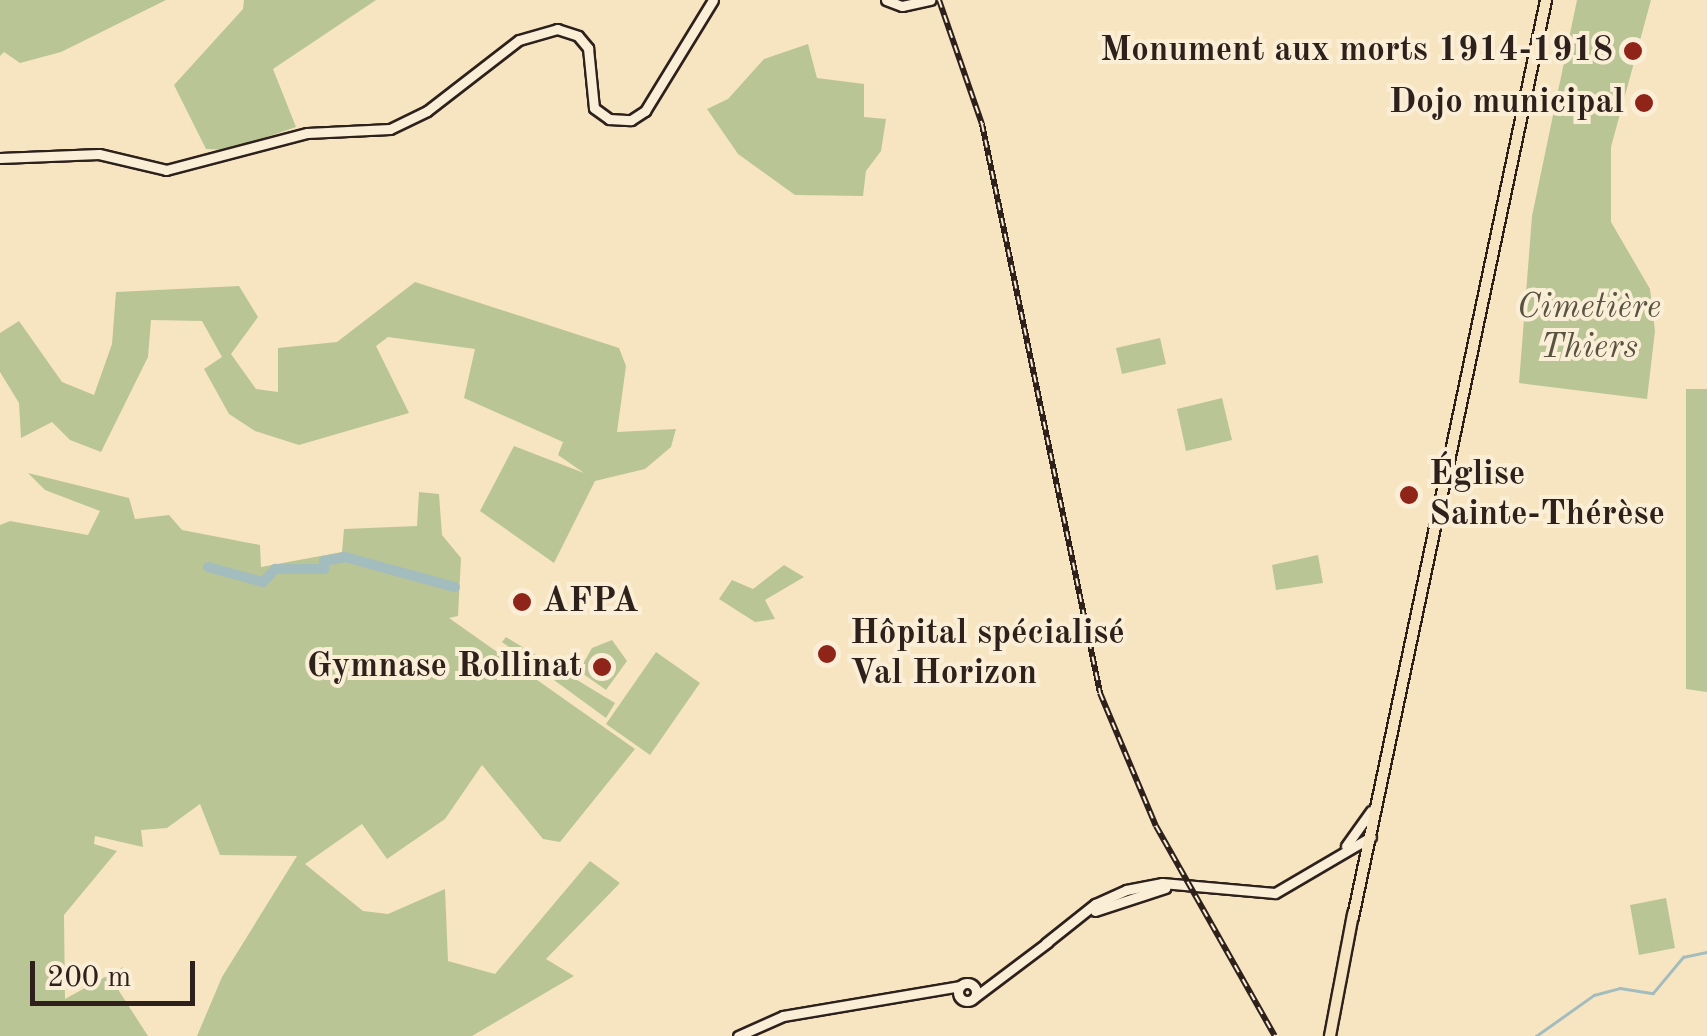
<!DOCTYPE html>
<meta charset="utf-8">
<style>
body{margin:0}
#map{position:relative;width:1707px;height:1036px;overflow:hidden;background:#f7e5c2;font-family:"Old Standard TT",serif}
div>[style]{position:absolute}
.green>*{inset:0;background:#bac595}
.stream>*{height:2.5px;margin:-1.25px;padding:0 1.25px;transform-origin:1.25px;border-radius:1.25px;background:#a3bcbe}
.river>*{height:10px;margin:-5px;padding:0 5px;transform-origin:5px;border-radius:5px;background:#a3bcbe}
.roads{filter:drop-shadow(2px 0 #2e211c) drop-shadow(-2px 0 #2e211c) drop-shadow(0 2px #2e211c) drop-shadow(0 -2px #2e211c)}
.secondary>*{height:9px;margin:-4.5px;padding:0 4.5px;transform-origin:4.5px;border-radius:4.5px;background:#faeed7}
.secondary>.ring{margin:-4.5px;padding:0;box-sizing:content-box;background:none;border:9px solid #faeed7;border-radius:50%}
.primary>*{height:10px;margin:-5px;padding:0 5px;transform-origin:5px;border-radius:5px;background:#f7e5c2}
.rail>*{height:6px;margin-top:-3px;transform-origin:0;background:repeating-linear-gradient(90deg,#faeed7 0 8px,#2e211c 0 16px);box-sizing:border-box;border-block:2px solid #2e211c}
.dots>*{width:28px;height:28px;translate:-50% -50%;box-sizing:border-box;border:5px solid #faeed7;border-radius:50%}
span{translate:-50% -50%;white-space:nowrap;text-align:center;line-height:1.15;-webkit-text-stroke:8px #faeed7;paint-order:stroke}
.poi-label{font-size:35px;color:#2e211c;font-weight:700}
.right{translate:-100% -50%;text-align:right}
.left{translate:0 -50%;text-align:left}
.park-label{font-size:35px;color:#585240;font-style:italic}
.scale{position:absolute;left:30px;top:961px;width:165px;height:45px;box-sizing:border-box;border:5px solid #2e211c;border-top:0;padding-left:12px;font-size:30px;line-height:35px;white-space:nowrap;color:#2e211c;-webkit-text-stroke:8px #faeed7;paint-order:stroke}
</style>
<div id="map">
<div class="green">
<i style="clip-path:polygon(0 0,166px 0,61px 52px,20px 63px,4px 52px,0 56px)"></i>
<i style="clip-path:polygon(244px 0,376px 0,273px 69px,296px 127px,229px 150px,206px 149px,174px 85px,243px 9px)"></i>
<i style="clip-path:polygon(1577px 0,1651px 0,1611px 147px,1611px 222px,1650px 289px,1655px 331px,1647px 399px,1519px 383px,1532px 216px)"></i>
<i style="clip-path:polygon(808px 44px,817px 78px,864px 84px,864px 117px,886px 119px,881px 151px,866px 171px,863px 196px,795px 195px,738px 154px,707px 109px,728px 99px,764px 59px)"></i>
<i style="clip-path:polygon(415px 282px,619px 348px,626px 366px,617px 432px,676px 429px,671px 447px,645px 469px,595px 481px,554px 563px,480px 511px,514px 446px,584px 473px,558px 455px,563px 442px,464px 398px,475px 349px,388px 337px,376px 346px,409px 413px,299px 445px,255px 431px,229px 414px,204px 369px,222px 357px,202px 321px,151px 320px,148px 357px,101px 452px,70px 440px,52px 422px,21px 438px,19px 403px,0 372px,0 333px,19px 321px,62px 382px,94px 395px,112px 344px,116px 292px,239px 286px,258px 317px,231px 354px,256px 389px,278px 392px,278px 348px,337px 342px)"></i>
<i style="clip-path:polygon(1160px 338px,1166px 364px,1122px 374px,1116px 348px)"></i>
<i style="clip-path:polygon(1686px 389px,1707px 389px,1707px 692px,1686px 689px)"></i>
<i style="clip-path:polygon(1222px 398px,1232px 440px,1186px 451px,1177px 409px)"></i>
<i style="clip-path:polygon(28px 473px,129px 498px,135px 519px,169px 515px,182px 530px,260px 545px,261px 567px,342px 552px,344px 529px,417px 526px,419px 492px,439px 494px,442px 535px,461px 558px,458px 616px,449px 618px,635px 749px,560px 842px,543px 839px,482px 765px,445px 819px,387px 859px,362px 824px,305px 864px,363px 911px,388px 914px,445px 889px,448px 961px,495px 974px,590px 861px,620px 883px,546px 959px,574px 976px,472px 1036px,197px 1036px,222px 977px,297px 856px,220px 855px,200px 804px,167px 828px,141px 830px,143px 847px,95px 836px,94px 844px,117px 851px,64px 915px,65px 999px,123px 967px,119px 991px,148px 1036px,0 1036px,0 525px,10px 521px,88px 535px,100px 511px,45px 490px)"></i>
<i style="clip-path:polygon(1318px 555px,1323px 583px,1276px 590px,1272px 565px)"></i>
<i style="clip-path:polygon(784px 565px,804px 577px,765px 600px,775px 619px,755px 622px,719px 599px,732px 580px,753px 589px)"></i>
<i style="clip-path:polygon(506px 637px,615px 703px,606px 718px,502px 642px)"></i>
<i style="clip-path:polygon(612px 640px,627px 661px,606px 690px,579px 671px,592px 648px)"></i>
<i style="clip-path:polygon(656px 652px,700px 683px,650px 755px,606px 724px)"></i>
<i style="clip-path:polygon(1666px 898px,1675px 948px,1639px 955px,1630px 905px)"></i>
</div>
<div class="stream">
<i style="left:1536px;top:1036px;width:71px;rotate:-35.3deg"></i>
<i style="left:1594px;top:995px;width:27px;rotate:-15deg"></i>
<i style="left:1620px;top:988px;width:33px;rotate:9deg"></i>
<i style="left:1653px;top:993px;width:47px;rotate:-50.2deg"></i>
<i style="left:1683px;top:957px;width:25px;rotate:-12deg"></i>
</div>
<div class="river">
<i style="left:208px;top:567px;width:57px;rotate:15.3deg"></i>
<i style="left:263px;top:582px;width:18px;rotate:-47deg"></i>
<i style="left:275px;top:569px;width:49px"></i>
<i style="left:324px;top:569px;width:8px;rotate:-90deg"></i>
<i style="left:324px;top:561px;width:21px;rotate:-11deg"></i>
<i style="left:345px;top:557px;width:114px;rotate:15.3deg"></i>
</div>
<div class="roads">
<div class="secondary">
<i style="left:886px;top:0;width:17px;rotate:21deg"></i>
<i style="left:902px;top:6px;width:29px;rotate:-12deg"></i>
<i style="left:0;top:158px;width:99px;rotate:-2.3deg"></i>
<i style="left:99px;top:154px;width:69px;rotate:13.4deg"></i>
<i style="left:166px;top:170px;width:146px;rotate:-14.7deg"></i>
<i style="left:307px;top:133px;width:83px;rotate:-2.8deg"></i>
<i style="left:390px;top:129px;width:41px;rotate:-25.9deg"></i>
<i style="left:427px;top:111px;width:116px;rotate:-37.7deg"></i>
<i style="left:519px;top:40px;width:40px;rotate:-16deg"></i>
<i style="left:557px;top:29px;width:22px;rotate:18deg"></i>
<i style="left:578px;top:36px;width:16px;rotate:50deg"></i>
<i style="left:588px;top:48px;width:60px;rotate:84.3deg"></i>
<i style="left:594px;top:108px;width:19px;rotate:36deg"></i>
<i style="left:609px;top:119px;width:22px;rotate:3deg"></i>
<i style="left:631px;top:120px;width:17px;rotate:-33deg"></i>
<i style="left:645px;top:111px;width:130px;rotate:-58.5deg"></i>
<i style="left:1346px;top:846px;width:43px;rotate:-54.5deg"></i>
<i style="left:1095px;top:911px;width:74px;rotate:-18.2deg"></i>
<i style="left:1046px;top:943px;width:63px;rotate:-38.5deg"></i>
<i style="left:1095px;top:904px;width:34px;rotate:-24deg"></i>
<i style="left:1126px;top:890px;width:37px;rotate:-11deg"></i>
<i style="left:1162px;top:883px;width:113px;rotate:5.1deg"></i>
<i style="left:1275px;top:893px;width:111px;rotate:-30.3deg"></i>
<i class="ring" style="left:958px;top:983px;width:9px;height:9px"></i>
<i style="left:975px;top:997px;width:91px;rotate:-37deg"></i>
<i style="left:738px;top:1036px;width:49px;rotate:-24deg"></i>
<i style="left:783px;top:1016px;width:180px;rotate:-9.6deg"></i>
</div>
<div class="primary">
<i style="left:1353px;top:917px;width:937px;rotate:-78.11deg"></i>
<i style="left:1330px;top:1036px;width:124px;rotate:-79.3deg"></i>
</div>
</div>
<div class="rail">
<i style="left:939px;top:0;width:131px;rotate:70.9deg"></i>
<i style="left:982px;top:124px;width:581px;rotate:78.28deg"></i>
<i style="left:1100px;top:693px;width:144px;rotate:67.2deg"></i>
<i style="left:1156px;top:826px;width:241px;rotate:60.5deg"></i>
</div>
<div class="dots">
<i style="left:1633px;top:51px;background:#8f2418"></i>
<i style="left:1644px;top:103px;background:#8f2418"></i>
<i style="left:1409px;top:495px;background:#8f2418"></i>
<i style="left:522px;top:602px;background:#8f2418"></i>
<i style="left:827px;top:654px;background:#8f2418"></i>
<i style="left:602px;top:667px;background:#8f2418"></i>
</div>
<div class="poi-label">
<span class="right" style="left:1613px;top:51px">Monument aux morts 1914-1918</span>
<span class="right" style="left:1624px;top:103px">Dojo municipal</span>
<span class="left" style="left:1429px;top:495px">Église<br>Sainte-Thérèse</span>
<span class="left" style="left:542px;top:602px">AFPA</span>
<span class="left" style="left:850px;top:654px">Hôpital spécialisé<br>Val Horizon</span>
<span class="right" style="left:582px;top:667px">Gymnase Rollinat</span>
</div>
<div class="park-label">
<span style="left:1589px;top:328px">Cimetière<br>Thiers</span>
</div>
<div class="scale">200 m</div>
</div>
